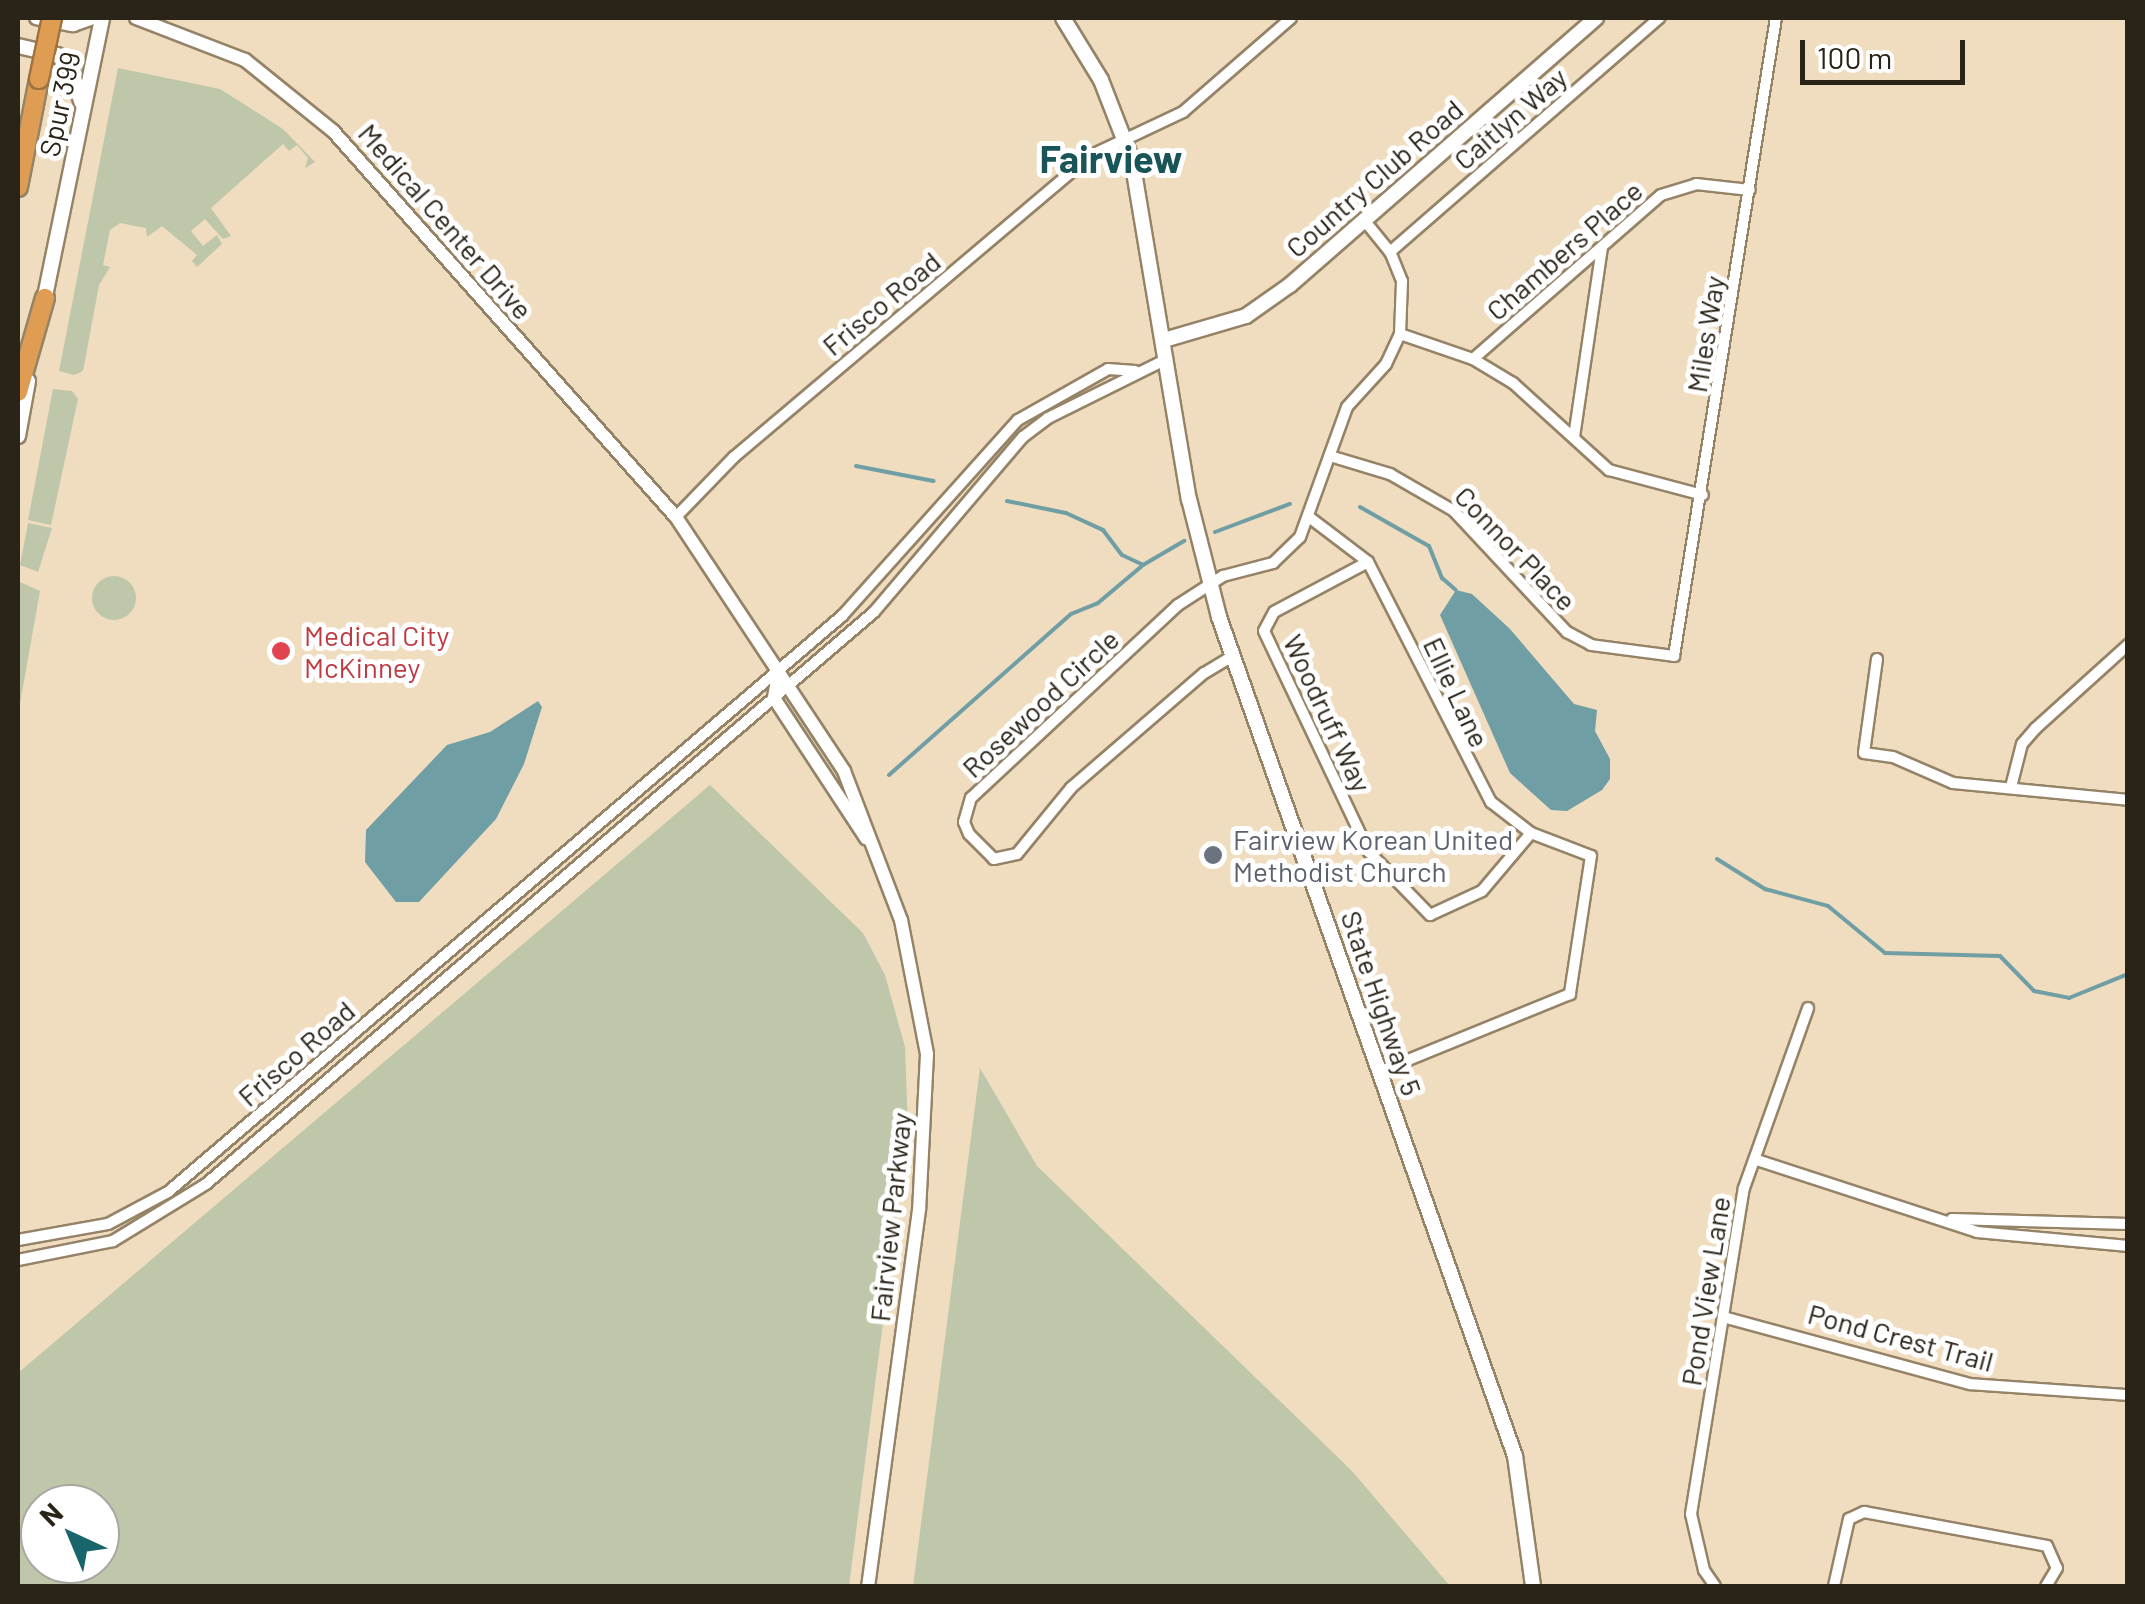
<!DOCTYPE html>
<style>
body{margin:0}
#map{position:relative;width:2145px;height:1604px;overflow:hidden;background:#f0dcbf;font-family:Barlow,sans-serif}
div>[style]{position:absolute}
.green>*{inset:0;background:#bec7a9}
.round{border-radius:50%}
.water>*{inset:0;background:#6f9ea4}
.stream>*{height:4px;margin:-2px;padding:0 2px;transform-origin:2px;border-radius:2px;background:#6f9ea4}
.roads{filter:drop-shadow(2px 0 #958368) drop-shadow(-2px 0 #958368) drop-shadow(0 2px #958368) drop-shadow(0 -2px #958368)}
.minor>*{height:10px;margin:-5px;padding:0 5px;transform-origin:5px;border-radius:5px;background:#fff}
.tertiary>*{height:12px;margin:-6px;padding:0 6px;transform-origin:6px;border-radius:6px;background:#fff}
.secondary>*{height:14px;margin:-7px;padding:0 7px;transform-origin:7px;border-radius:7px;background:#fff}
.motorway>*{height:18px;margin:-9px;padding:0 9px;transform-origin:9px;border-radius:9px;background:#de9d53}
.bridges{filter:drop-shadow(2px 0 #9f723e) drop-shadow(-2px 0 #9f723e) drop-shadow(0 2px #9f723e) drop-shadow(0 -2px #9f723e)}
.motorway-bridge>*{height:18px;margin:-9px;padding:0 9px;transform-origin:9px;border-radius:9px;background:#de9d53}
.dots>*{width:28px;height:28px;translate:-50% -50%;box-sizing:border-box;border:5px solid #fff;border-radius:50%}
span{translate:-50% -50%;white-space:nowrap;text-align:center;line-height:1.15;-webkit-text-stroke:10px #fff;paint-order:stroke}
.street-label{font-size:28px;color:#2a2318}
.health-label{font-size:28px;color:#be3a42}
.left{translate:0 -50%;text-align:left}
.worship-label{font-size:28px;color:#5b616d}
.district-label{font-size:38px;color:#185458;font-weight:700}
.frame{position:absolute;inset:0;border:20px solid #2a2318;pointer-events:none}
.north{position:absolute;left:20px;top:1484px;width:100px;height:100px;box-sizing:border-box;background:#fff;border:2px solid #aaa7a3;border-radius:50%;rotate:316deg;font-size:28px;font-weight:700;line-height:40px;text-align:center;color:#2a2318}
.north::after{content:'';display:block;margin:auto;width:35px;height:45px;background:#18666b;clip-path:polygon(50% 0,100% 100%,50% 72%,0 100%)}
.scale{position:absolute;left:1800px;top:40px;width:165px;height:45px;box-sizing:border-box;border:5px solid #2a2318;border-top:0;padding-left:12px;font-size:30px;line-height:35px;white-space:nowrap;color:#2a2318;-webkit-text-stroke:8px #fff;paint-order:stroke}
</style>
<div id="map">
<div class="green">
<i style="clip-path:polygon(118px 68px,220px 89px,283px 129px,315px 162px,305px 168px,308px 158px,297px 145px,289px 151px,283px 144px,211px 208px,231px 236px,223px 239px,205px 219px,191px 231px,203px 246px,217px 235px,222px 244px,197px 267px,192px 261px,197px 255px,162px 226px,147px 237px,146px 228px,120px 223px,110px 230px,103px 265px,110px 267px,99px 285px,83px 371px,74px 375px,59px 371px)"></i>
<i style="clip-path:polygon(53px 389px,72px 391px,78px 399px,51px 525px,28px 520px)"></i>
<i style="clip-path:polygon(28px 523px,52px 528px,38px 572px,20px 565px)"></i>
<i class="round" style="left:92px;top:576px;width:44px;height:44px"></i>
<i style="clip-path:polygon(20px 582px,40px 591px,18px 715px,18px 584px)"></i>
<i style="clip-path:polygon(evenodd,710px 785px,863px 933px,885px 975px,905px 1047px,908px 1129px,849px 1586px,18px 1586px,18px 1373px,710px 785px,40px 1504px,100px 1504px,100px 1564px,40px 1564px,40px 1504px)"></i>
<i style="clip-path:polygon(980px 1068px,1037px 1166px,1352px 1471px,1450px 1586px,913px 1586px)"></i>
</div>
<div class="water">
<i style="clip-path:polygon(1456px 590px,1472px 594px,1510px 629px,1574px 704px,1597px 710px,1595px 731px,1610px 759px,1610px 779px,1602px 790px,1567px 811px,1551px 810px,1510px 773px,1440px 615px)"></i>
<i style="clip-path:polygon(538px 701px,542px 707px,524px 764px,496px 819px,419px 902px,396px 902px,365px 862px,366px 830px,447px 745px,490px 732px)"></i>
</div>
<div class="stream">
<i style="left:856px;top:466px;width:79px;rotate:10.9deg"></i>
<i style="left:1007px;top:501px;width:60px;rotate:11.5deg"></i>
<i style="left:1066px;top:513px;width:41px;rotate:24.7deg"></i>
<i style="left:1103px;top:530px;width:31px;rotate:53deg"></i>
<i style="left:1122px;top:555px;width:23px;rotate:25deg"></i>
<i style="left:1143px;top:565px;width:48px;rotate:-30.3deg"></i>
<i style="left:1360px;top:507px;width:79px;rotate:29.5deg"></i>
<i style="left:1429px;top:546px;width:35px;rotate:68deg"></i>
<i style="left:1442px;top:578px;width:18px;rotate:41deg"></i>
<i style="left:1215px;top:532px;width:80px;rotate:-20.5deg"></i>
<i style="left:889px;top:775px;width:243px;rotate:-41.5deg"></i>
<i style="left:1071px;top:614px;width:29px;rotate:-22deg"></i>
<i style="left:1098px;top:603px;width:59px;rotate:-40.2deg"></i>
<i style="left:1717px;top:859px;width:57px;rotate:32deg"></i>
<i style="left:1765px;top:889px;width:65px;rotate:15.1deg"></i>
<i style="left:1828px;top:906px;width:74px;rotate:39.5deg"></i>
<i style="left:1885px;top:953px;width:115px;rotate:1.5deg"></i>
<i style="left:2000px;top:956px;width:49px;rotate:45.8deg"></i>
<i style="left:2034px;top:991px;width:36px;rotate:11deg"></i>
<i style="left:2069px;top:998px;width:64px;rotate:-22.1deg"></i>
</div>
<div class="roads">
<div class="minor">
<i style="left:1390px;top:252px;width:357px;rotate:-41deg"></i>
<i style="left:1400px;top:334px;width:77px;rotate:18.9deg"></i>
<i style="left:1473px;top:359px;width:47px;rotate:31deg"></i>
<i style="left:1513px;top:383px;width:130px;rotate:42.2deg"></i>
<i style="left:1609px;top:470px;width:97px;rotate:14.9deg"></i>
<i style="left:1473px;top:359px;width:249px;rotate:-41.1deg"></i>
<i style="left:1661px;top:195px;width:37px;rotate:-17deg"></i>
<i style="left:1696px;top:184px;width:54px;rotate:6.3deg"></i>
<i style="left:1574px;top:437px;width:192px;rotate:-81.6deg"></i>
<i style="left:1330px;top:456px;width:63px;rotate:16.7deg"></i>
<i style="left:1390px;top:474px;width:74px;rotate:30deg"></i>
<i style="left:1454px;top:511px;width:166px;rotate:47deg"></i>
<i style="left:1567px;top:632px;width:27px;rotate:28deg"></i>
<i style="left:1591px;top:645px;width:84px;rotate:7.5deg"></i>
<i style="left:1674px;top:656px;width:646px;rotate:-80.92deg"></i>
<i style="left:676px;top:517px;width:83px;rotate:-46deg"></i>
<i style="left:734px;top:457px;width:468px;rotate:-40.2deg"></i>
<i style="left:1092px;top:155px;width:101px;rotate:-25.3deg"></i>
<i style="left:1183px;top:112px;width:143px;rotate:-41deg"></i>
<i style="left:1309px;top:517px;width:74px;rotate:37.3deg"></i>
<i style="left:1368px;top:562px;width:270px;rotate:62.9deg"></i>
<i style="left:1491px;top:802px;width:51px;rotate:37.8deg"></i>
<i style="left:1531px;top:833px;width:64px;rotate:21deg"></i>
<i style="left:1591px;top:856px;width:140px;rotate:98.7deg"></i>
<i style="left:1570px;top:994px;width:206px;rotate:157.8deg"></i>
<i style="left:1368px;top:562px;width:106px;rotate:152deg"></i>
<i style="left:1274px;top:612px;width:21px;rotate:118deg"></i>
<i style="left:1264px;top:631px;width:245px;rotate:64.6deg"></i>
<i style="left:1369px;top:852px;width:88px;rotate:45.9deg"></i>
<i style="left:1430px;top:915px;width:57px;rotate:-24.8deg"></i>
<i style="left:1482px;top:891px;width:76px;rotate:-49.8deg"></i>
<i style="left:1231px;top:657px;width:31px;rotate:149deg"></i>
<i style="left:1204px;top:673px;width:176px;rotate:139.2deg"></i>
<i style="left:1071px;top:788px;width:85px;rotate:129.3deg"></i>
<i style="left:1017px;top:854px;width:24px;rotate:168deg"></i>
<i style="left:994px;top:859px;width:35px;rotate:-135deg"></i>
<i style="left:969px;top:834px;width:13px;rotate:-113deg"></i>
<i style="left:964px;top:822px;width:25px;rotate:-74deg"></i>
<i style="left:971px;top:798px;width:283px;rotate:-43deg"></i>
<i style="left:1178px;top:605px;width:54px;rotate:-32.8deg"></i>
<i style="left:1223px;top:576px;width:52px;rotate:-14.6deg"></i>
<i style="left:1273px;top:563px;width:37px;rotate:-44deg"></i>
<i style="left:1300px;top:537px;width:138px;rotate:-70.1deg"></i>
<i style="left:1347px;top:407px;width:58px;rotate:-47.8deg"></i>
<i style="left:1386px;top:364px;width:33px;rotate:-65deg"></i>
<i style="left:1400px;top:334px;width:53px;rotate:-87.8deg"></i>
<i style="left:1402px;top:281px;width:31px;rotate:-112deg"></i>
<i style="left:1390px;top:252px;width:41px;rotate:-129.1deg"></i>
<i style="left:1877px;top:659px;width:95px;rotate:97.9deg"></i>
<i style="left:1864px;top:753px;width:29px;rotate:8deg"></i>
<i style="left:1893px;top:757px;width:65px;rotate:23.4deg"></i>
<i style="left:1953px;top:783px;width:176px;rotate:5.5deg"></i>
<i style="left:2011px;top:787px;width:44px;rotate:-75.7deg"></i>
<i style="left:2022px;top:744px;width:21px;rotate:-49deg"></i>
<i style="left:2036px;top:728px;width:124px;rotate:-42.1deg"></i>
<i style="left:1757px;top:1160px;width:231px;rotate:18.1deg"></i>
<i style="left:1977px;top:1232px;width:152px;rotate:5.3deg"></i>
<i style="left:1952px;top:1219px;width:176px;rotate:1.6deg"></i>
<i style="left:18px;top:1240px;width:91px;rotate:-10.1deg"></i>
<i style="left:108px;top:1224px;width:68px;rotate:-28.1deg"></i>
<i style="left:168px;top:1192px;width:887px;rotate:-40.52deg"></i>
<i style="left:842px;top:616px;width:263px;rotate:-48.1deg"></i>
<i style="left:1018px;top:420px;width:103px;rotate:-29.5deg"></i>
<i style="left:1108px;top:369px;width:27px;rotate:4deg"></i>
<i style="left:18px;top:1260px;width:97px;rotate:-11.3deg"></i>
<i style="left:113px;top:1241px;width:109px;rotate:-31.5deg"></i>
<i style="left:206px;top:1184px;width:879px;rotate:-40.57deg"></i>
<i style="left:874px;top:612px;width:230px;rotate:-49.6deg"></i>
<i style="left:1023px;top:437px;width:31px;rotate:-37deg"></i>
<i style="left:1048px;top:418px;width:133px;rotate:-26.4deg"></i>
<i style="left:1723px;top:1317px;width:256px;rotate:15.2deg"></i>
<i style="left:1970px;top:1384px;width:158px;rotate:4deg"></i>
<i style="left:1715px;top:1586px;width:19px;rotate:-125deg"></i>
<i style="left:1704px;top:1570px;width:57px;rotate:-103.1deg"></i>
<i style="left:1691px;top:1514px;width:330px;rotate:-80.8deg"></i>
<i style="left:1744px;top:1188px;width:191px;rotate:-70.4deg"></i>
<i style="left:1834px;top:1586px;width:69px;rotate:-77.4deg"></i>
<i style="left:1849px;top:1519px;width:17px;rotate:-25deg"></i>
<i style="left:1864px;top:1512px;width:186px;rotate:10.5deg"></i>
<i style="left:2047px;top:1546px;width:24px;rotate:66deg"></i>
<i style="left:2057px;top:1568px;width:21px;rotate:121deg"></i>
</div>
<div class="tertiary">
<i style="left:36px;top:18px;width:38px;rotate:11deg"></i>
<i style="left:73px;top:25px;width:21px;rotate:-19deg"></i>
<i style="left:136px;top:18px;width:117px;rotate:21.1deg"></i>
<i style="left:245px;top:60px;width:113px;rotate:38.9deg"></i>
<i style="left:333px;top:131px;width:516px;rotate:48.38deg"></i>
<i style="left:676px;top:517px;width:305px;rotate:56.5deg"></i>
<i style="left:844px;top:771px;width:160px;rotate:69.1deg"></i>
<i style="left:901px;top:920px;width:136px;rotate:79deg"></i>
<i style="left:927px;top:1054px;width:156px;rotate:92.9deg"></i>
<i style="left:919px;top:1210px;width:379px;rotate:97.7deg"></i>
<i style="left:779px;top:669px;width:29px;rotate:100deg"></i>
<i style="left:774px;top:698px;width:168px;rotate:56.7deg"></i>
</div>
<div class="secondary">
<i style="left:1063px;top:18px;width:73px;rotate:58.5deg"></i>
<i style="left:1101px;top:80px;width:86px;rotate:68.8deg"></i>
<i style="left:1132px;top:160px;width:344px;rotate:80.5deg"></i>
<i style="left:1189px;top:499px;width:122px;rotate:75.7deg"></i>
<i style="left:1219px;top:617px;width:890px;rotate:70.57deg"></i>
<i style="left:1515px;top:1456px;width:131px;rotate:82.1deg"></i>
<i style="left:18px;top:46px;width:40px;rotate:13deg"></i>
<i style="left:57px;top:55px;width:16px;rotate:38deg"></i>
<i style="left:70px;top:65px;width:39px;rotate:73deg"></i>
<i style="left:43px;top:306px;width:294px;rotate:-78.4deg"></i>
<i style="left:1164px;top:340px;width:85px;rotate:-16.3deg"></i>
<i style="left:1246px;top:316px;width:54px;rotate:-35.2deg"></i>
<i style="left:1290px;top:285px;width:406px;rotate:-41.1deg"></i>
<i style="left:18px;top:436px;width:56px;rotate:-79.7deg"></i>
</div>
<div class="motorway">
<i style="left:18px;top:187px;width:110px;rotate:-79deg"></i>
<i style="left:18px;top:392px;width:98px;rotate:-74deg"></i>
</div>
</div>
<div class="bridges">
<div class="motorway-bridge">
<i style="left:39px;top:79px;width:62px;rotate:-78deg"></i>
</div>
</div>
<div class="dots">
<i style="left:281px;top:651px;background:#e0444e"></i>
<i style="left:1213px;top:855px;background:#6b7280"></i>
</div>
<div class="street-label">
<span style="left:59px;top:104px;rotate:-78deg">Spur 399</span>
<span style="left:1510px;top:118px;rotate:-41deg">Caitlyn Way</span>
<span style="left:1374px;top:178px;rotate:-41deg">Country Club Road</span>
<span style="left:446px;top:221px;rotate:49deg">Medical Center Drive</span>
<span style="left:1564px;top:250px;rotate:-41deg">Chambers Place</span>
<span style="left:881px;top:303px;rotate:-40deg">Frisco Road</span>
<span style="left:1705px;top:334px;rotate:-81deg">Miles Way</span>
<span style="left:1516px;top:548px;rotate:46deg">Connor Place</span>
<span style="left:1457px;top:692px;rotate:65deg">Ellie Lane</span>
<span style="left:1040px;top:703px;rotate:-43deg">Rosewood Circle</span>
<span style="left:1328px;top:713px;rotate:65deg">Woodruff Way</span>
<span style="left:1382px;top:1003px;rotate:71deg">State Highway 5</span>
<span style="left:296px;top:1053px;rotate:-41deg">Frisco Road</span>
<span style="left:890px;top:1217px;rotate:-84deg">Fairview Parkway</span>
<span style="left:1705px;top:1291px;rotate:-81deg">Pond View Lane</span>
<span style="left:1901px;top:1337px;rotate:15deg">Pond Crest Trail</span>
</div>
<div class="health-label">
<span class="left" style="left:304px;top:651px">Medical City<br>McKinney</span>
</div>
<div class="worship-label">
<span class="left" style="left:1233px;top:855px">Fairview Korean United<br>Methodist Church</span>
</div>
<div class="district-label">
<span style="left:1111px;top:159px">Fairview</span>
</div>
<div class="frame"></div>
<div class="north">N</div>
<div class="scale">100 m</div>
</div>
